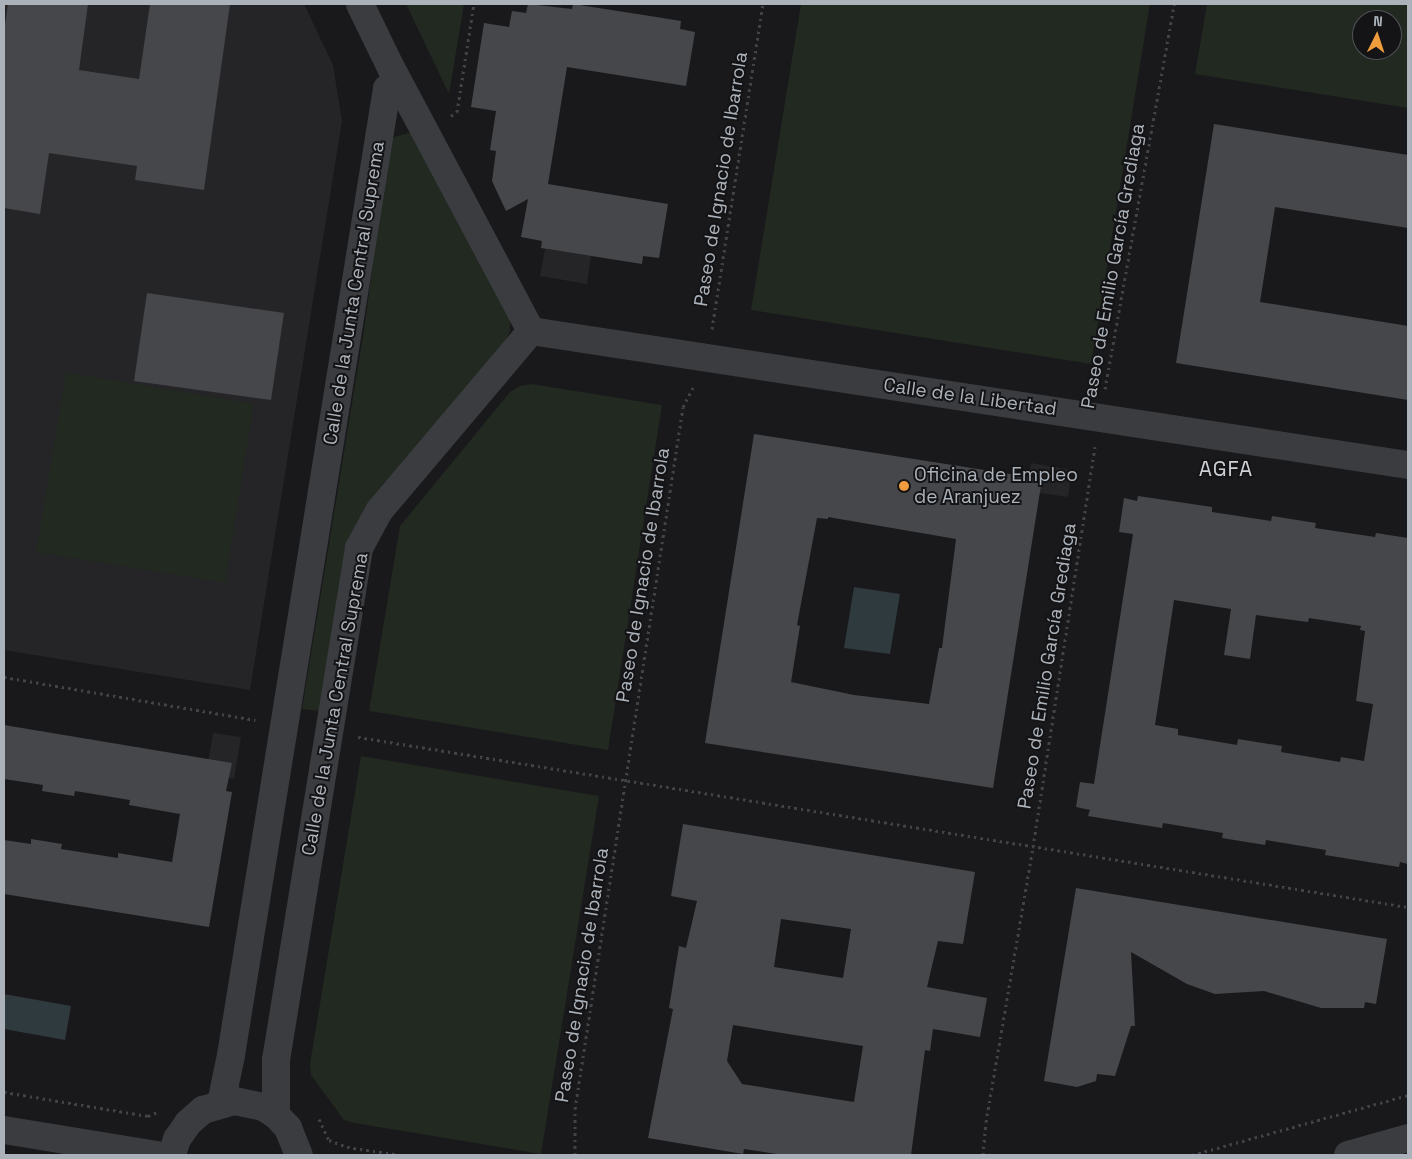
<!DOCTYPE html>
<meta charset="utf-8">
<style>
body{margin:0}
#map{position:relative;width:1412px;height:1159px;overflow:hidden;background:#19191b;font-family:"Space Grotesk",sans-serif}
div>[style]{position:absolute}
.built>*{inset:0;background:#252528}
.green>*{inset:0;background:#212921}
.water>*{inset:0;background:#2f3a3f}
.building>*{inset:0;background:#46474b}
.path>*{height:3px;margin-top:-1.5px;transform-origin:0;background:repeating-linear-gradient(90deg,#404347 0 2.5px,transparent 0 6.5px)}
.minor>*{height:28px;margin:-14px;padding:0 14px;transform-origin:14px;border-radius:14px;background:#3a3c40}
.dots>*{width:14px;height:14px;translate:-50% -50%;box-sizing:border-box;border:2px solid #141416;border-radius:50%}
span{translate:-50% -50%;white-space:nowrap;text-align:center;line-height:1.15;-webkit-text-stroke:4px #141416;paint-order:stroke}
.street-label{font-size:19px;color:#acb2ba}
.poi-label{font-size:19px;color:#acb2ba}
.left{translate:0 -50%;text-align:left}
.quarter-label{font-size:21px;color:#cdd1d6;letter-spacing:1px}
.frame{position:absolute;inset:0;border:5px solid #acb2ba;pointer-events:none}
.north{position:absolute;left:1352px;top:10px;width:50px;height:50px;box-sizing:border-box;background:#141416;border:1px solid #515358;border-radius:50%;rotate:4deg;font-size:14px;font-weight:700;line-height:20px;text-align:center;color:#acb2ba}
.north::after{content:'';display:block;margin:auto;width:18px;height:22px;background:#ef9c3d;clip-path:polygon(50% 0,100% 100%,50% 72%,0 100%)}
</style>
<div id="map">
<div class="built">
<i style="clip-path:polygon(4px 4px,304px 4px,333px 65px,342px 121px,250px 690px,4px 650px)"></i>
<i style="clip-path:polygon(545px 249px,591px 256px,587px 284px,540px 276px)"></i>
<i style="clip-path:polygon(1031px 463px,1072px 470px,1068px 497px,1026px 491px)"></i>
<i style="clip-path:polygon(213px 733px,241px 737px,234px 779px,206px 774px)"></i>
</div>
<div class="green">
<i style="clip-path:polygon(406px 4px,464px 4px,449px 94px)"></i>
<i style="clip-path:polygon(801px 4px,1150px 4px,1091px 364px,751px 310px)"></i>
<i style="clip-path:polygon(evenodd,1207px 4px,1408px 4px,1408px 108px,1195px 74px,1207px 4px,1362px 20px,1392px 20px,1392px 50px,1362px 50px,1362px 20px)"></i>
<i style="clip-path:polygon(416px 131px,510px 316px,510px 331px,504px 344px,358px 520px,350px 538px,320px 711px,302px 709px,365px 324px,388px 147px,394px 137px)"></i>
<i style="clip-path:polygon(66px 372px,254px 404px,225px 583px,36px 552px)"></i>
<i style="clip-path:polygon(532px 384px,662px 405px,608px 750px,369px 711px,400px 526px,510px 392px,520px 386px)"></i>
<i style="clip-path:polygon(361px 756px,599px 796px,541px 1154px,354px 1123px,344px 1120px,311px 1075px,310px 1064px)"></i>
</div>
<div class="water">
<i style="clip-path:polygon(854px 587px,900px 594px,890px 654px,844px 648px)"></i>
<i style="clip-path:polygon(4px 994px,71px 1006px,65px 1040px,4px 1029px)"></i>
</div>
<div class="building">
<i style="clip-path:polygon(8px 4px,88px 4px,79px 70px,139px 79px,150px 4px,230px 4px,204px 190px,135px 180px,137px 166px,49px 153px,40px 214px,4px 208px,4px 31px)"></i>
<i style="clip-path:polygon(528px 4px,572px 9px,573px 4px,650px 16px,681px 21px,680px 29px,695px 32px,686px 86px,567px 67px,548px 184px,668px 204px,659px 258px,643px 256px,642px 264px,541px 248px,542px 241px,521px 237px,528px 199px,506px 211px,492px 181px,496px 151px,490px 150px,496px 111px,471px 107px,484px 23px,509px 27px,512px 11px,526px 13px)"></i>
<i style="clip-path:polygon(1214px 124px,1408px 155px,1408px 228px,1275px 207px,1260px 302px,1408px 326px,1408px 400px,1176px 363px)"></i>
<i style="clip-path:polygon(147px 293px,284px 313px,271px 400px,134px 381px)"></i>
<i style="clip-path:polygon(evenodd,754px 434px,1042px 479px,993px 788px,705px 743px,754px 434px,828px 517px,956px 539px,942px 648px,939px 648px,929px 704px,854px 695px,791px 682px,800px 626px,797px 625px,817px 518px,828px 519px,828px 517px)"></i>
<i style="clip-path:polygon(evenodd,1138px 496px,1212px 507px,1212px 512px,1271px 521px,1272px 516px,1316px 523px,1315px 528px,1375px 537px,1376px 533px,1408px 538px,1408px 864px,1400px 862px,1399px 867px,1325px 855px,1326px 850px,1266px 840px,1265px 845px,1222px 838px,1223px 833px,1163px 823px,1162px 828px,1088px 816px,1090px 810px,1076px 807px,1080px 782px,1094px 784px,1133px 534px,1119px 532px,1124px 498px,1137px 501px,1138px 496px,1174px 600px,1231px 609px,1224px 655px,1250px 659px,1256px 615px,1308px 622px,1309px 618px,1361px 626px,1360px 630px,1365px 631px,1356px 701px,1373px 704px,1364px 761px,1341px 757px,1340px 762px,1281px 752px,1282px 746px,1238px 739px,1237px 745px,1178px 735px,1178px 729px,1155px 725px,1174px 600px)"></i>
<i style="clip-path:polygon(4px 725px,232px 763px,226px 791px,232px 792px,209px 927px,4px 894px,4px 840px,31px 844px,31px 839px,62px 844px,61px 849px,118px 858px,118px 853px,172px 862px,180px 814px,129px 805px,130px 800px,75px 791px,74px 796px,42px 791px,43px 785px,4px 779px)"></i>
<i style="clip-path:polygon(evenodd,683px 824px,975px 872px,963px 944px,938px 941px,927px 987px,987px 998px,980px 1037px,933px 1029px,930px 1051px,925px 1050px,911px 1155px,783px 1155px,744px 1149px,743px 1154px,648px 1138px,673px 1009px,669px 1008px,679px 946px,686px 948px,697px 901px,671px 896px,683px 824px,781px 919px,851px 929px,843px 978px,774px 967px,781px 919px,683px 824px,733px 1025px,863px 1046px,854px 1102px,742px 1084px,727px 1061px,733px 1025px)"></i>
<i style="clip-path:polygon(1076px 888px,1387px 939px,1376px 1004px,1365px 1002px,1364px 1008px,1321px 1008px,1264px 991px,1215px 994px,1187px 984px,1131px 952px,1135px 1026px,1131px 1026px,1115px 1076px,1097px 1074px,1096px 1081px,1077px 1087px,1044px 1081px)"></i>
</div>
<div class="path">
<i style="left:451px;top:116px;width:7px;rotate:-34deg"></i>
<i style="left:457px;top:112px;width:109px;rotate:-81.1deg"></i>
<i style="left:712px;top:329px;width:329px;rotate:-81.1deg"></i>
<i style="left:1105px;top:389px;width:391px;rotate:-79.8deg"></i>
<i style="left:4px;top:677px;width:255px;rotate:9.7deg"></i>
<i style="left:358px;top:737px;width:1064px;rotate:9.2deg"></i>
<i style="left:4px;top:1092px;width:146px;rotate:9.5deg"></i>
<i style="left:148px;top:1116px;width:11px;rotate:-22deg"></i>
<i style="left:319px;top:1119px;width:23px;rotate:65deg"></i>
<i style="left:329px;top:1140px;width:19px;rotate:21deg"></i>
<i style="left:347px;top:1147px;width:54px;rotate:8.6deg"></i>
<i style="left:575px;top:1155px;width:46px;rotate:-90deg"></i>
<i style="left:575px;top:1109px;width:710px;rotate:-81.25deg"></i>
<i style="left:683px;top:407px;width:22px;rotate:-63deg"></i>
<i style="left:983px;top:1155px;width:33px;rotate:-85deg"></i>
<i style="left:986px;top:1122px;width:279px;rotate:-80.3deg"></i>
<i style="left:1033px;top:847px;width:405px;rotate:-81.2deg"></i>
<i style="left:1192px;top:1155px;width:224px;rotate:-15.5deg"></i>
</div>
<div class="minor">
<i style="left:531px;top:331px;width:887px;rotate:8.69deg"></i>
<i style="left:221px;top:1103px;width:49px;rotate:-78.2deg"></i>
<i style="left:231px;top:1055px;width:979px;rotate:-80.83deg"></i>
<i style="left:387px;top:89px;width:13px;rotate:-27deg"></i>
<i style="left:276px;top:1115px;width:55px;rotate:-90deg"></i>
<i style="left:276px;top:1060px;width:519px;rotate:-80.79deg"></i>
<i style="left:359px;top:548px;width:42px;rotate:-61.6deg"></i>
<i style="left:379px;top:511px;width:236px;rotate:-49.8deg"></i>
<i style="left:531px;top:331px;width:296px;rotate:-118deg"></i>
<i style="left:392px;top:70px;width:73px;rotate:-115.9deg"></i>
<i style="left:4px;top:1130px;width:155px;rotate:9.3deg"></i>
<i style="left:172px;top:1155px;width:17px;rotate:-73deg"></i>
<i style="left:177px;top:1139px;width:19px;rotate:-55deg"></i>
<i style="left:188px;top:1123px;width:20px;rotate:-41deg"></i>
<i style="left:203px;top:1110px;width:33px;rotate:-16deg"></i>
<i style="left:235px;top:1101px;width:29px;rotate:12deg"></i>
<i style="left:263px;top:1107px;width:15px;rotate:32deg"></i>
<i style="left:276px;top:1115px;width:18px;rotate:47deg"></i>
<i style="left:288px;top:1128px;width:29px;rotate:68deg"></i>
<i style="left:1348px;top:1155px;width:62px;rotate:-15.8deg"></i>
</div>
<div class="dots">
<i style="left:904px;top:486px;background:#ef9c3d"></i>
</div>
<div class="street-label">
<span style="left:721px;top:179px;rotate:-81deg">Paseo de Ignacio de Ibarrola</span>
<span style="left:1113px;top:266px;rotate:-80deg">Paseo de Emilio García Grediaga</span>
<span style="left:354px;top:293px;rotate:-81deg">Calle de la Junta Central Suprema</span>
<span style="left:970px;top:397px;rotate:8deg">Calle de la Libertad</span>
<span style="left:643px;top:575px;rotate:-81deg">Paseo de Ignacio de Ibarrola</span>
<span style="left:1047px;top:666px;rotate:-81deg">Paseo de Emilio García Grediaga</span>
<span style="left:335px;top:704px;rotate:-80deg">Calle de la Junta Central Suprema</span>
<span style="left:582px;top:975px;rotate:-81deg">Paseo de Ignacio de Ibarrola</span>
</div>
<div class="poi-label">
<span class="left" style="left:914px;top:486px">Oficina de Empleo<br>de Aranjuez</span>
</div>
<div class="quarter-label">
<span style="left:1226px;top:469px">AGFA</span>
</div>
<div class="frame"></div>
<div class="north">N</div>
</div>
